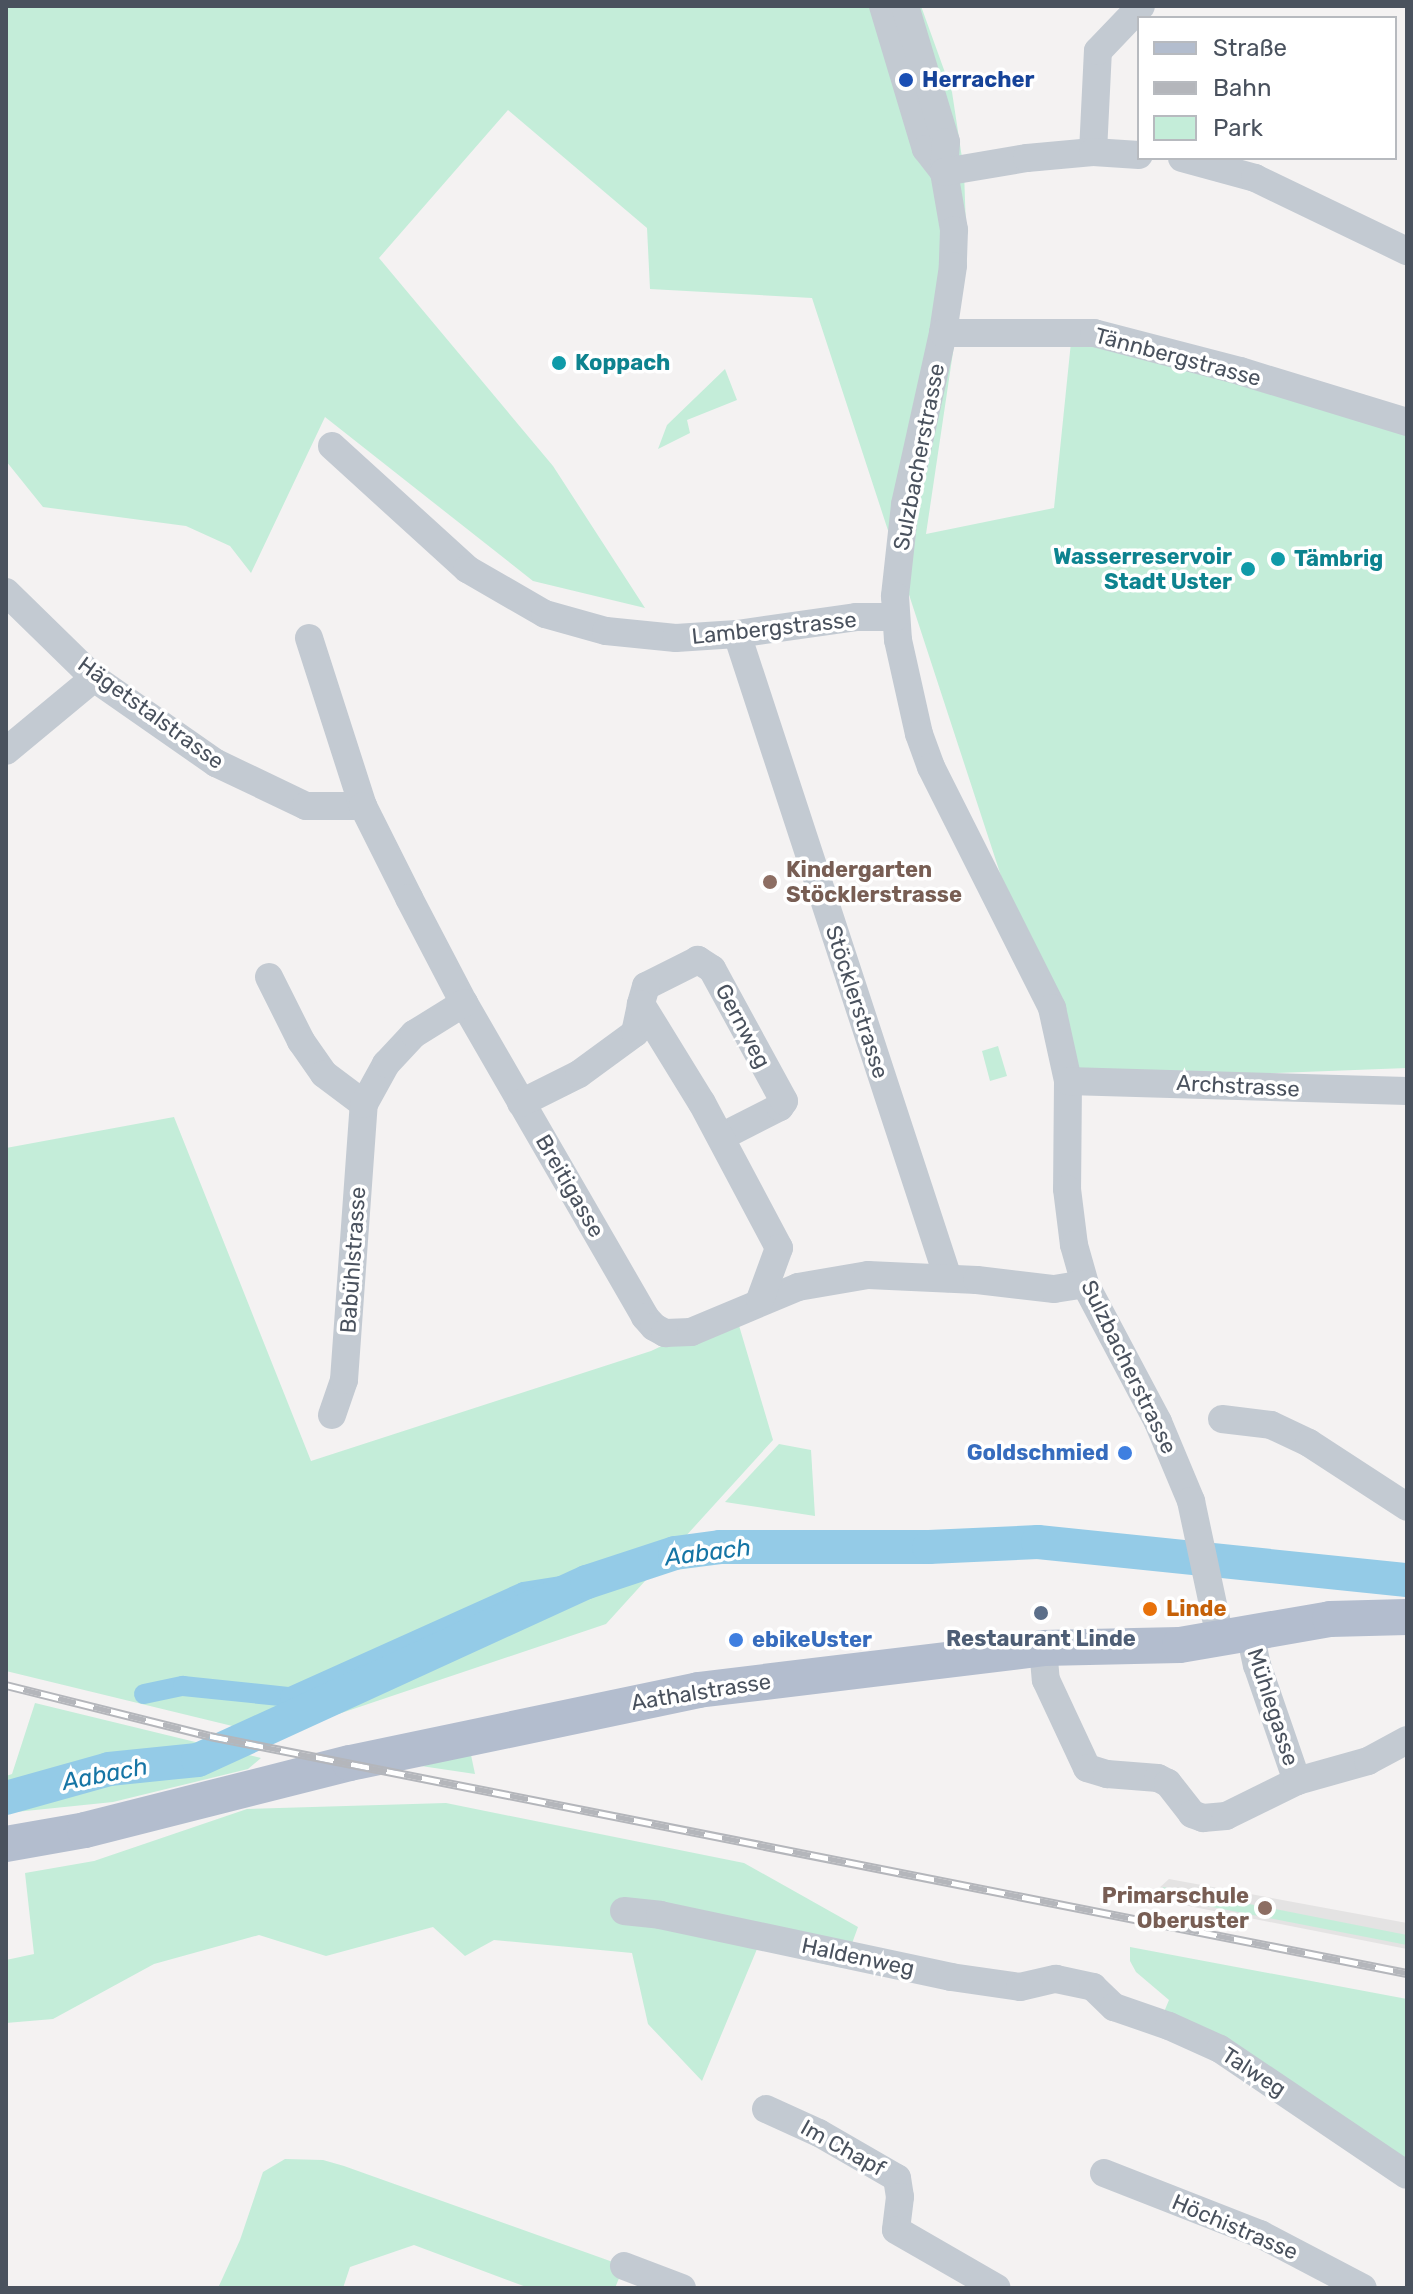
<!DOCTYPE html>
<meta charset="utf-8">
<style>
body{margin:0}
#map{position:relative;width:1413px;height:2294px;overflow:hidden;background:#f4f2f2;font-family:Rubik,sans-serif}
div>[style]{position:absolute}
.education>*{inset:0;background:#e4e3e3}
.green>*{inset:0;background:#c4edd9}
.canal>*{height:20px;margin:-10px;padding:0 10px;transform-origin:10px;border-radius:10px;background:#94cbe7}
.river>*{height:34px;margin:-17px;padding:0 17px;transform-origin:17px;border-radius:17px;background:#94cbe7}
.minor>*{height:28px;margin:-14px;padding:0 14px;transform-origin:14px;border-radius:14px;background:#c3cad2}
.major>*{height:36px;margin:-18px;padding:0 18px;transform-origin:18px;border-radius:18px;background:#b3bdce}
.rail>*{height:9px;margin-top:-4.5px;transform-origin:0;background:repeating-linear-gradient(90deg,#fff 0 18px,#b4b6bb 0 36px);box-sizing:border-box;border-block:2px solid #b4b6bb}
.dots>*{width:22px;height:22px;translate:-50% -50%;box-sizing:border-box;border:4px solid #fff;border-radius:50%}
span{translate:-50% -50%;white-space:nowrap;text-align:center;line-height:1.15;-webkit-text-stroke:7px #fff;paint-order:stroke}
.transit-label{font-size:22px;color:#164399;font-weight:700}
.left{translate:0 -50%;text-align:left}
.street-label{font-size:22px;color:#4a525e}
.culture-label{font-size:22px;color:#0d838f;font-weight:700}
.right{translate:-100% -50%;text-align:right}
.education-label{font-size:22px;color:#785e54;font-weight:700}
.shop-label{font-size:22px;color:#366cbe;font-weight:700}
.food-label{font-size:22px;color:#c56008;font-weight:700}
.service-label{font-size:22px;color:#4e5e75;font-weight:700}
.water-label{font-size:24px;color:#1675a5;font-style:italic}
.frame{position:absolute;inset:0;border:8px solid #4a525e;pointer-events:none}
.legend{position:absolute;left:1137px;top:16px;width:260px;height:144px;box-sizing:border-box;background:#fff;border:2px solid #b7babf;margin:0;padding:10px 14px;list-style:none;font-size:24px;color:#4a525e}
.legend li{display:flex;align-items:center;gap:16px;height:40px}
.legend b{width:40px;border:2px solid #b7babf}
</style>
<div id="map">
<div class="education">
<i style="clip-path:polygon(1169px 1879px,1407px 1923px,1407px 1949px,1148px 1898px)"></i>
</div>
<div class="green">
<i style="clip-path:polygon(6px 6px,921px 6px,952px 92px,964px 171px,967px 258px,926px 534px,1054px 508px,1071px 342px,1117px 331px,1407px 418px,1407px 1068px,1068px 1081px,812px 298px,650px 289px,647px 228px,508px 110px,379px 258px,553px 466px,645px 608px,533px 581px,325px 417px,251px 573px,230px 546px,186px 526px,43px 507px,6px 461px)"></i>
<i style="clip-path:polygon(725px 369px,737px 400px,687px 420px,690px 433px,658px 449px,667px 425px)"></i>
<i style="clip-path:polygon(998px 1046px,1007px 1076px,990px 1081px,982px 1051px)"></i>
<i style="clip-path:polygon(174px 1117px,311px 1461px,651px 1351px,735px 1312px,773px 1440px,606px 1624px,273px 1736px,6px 1671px,6px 1148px)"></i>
<i style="clip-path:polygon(779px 1444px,811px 1450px,815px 1516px,725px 1502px)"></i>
<i style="clip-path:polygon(35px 1703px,261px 1758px,248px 1769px,113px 1802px,6px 1813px,6px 1776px,12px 1774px)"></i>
<i style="clip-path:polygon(471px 1755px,475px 1774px,421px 1766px)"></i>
<i style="clip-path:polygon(446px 1803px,744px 1863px,858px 1927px,843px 1968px,757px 1949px,702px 2081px,648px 2024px,632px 1953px,494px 1940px,465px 1956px,433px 1927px,326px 1956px,259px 1935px,154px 1964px,53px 2019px,6px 2023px,6px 1960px,34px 1954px,25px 1873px,94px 1861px,247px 1809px)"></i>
<i style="clip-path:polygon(1163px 1887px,1407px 1935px,1407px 1945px,1161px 1897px)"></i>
<i style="clip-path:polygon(1130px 1947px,1407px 1999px,1407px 2163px,1164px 2012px,1169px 2000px,1136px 1972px,1130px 1961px)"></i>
<i style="clip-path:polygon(285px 2159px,323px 2160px,344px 2166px,624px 2266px,615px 2288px,529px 2288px,414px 2245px,350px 2267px,343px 2288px,218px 2288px,240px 2240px,263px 2172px)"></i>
</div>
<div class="canal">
<i style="left:144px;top:1694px;width:40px;rotate:-12deg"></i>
<i style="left:183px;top:1686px;width:108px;rotate:5.9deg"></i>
<i style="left:290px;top:1697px;width:256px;rotate:-24.2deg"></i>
<i style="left:524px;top:1592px;width:64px;rotate:-9deg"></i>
</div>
<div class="river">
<i style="left:6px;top:1798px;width:107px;rotate:-15.7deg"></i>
<i style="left:109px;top:1769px;width:89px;rotate:-5.8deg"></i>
<i style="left:198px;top:1760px;width:428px;rotate:-24.6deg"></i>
<i style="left:587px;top:1582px;width:93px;rotate:-18.2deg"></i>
<i style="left:675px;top:1553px;width:45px;rotate:-7.6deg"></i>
<i style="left:720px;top:1547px;width:209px"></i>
<i style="left:929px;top:1547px;width:109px;rotate:-2.6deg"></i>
<i style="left:1038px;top:1542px;width:371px;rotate:5.9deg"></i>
</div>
<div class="minor">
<i style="left:883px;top:6px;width:149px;rotate:73.3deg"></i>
<i style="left:926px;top:149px;width:29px;rotate:52deg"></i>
<i style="left:905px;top:6px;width:142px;rotate:73.2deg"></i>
<i style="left:946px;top:142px;width:30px;rotate:94deg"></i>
<i style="left:944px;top:172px;width:59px;rotate:80.2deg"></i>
<i style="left:954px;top:230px;width:36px;rotate:92deg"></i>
<i style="left:953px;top:266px;width:68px;rotate:98.5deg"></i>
<i style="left:943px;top:333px;width:176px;rotate:102.5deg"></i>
<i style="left:905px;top:505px;width:92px;rotate:96.3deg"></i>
<i style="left:895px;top:596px;width:44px;rotate:86.1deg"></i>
<i style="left:898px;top:640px;width:96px;rotate:77.4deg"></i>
<i style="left:919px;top:734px;width:35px;rotate:70deg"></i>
<i style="left:931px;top:767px;width:270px;rotate:63.3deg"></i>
<i style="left:1052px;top:1008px;width:75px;rotate:77.6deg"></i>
<i style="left:1068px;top:1081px;width:108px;rotate:90.5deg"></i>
<i style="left:1067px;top:1189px;width:56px;rotate:82.9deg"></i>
<i style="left:1074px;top:1245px;width:41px;rotate:74.2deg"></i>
<i style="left:1085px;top:1284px;width:156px;rotate:62.1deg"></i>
<i style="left:1158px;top:1422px;width:86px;rotate:67.3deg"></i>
<i style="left:1191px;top:1501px;width:140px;rotate:78deg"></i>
<i style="left:1093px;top:152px;width:101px;rotate:-87.2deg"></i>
<i style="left:1098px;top:51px;width:62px;rotate:-46.3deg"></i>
<i style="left:1182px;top:158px;width:76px;rotate:15.3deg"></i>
<i style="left:1255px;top:178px;width:169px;rotate:25.7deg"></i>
<i style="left:944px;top:172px;width:84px;rotate:-9.6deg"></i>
<i style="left:1027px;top:158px;width:66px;rotate:-5.2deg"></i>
<i style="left:1093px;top:152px;width:46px;rotate:3.7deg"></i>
<i style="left:943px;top:333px;width:151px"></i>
<i style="left:1094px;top:333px;width:151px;rotate:14.6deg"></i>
<i style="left:1240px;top:371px;width:175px;rotate:17deg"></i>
<i style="left:332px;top:446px;width:183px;rotate:42.3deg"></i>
<i style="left:467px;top:569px;width:90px;rotate:30deg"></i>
<i style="left:545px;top:614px;width:63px;rotate:15.6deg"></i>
<i style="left:606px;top:631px;width:70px;rotate:5.7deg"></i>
<i style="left:676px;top:638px;width:61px;rotate:-3.8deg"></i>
<i style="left:737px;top:634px;width:120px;rotate:-8.1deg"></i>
<i style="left:856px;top:617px;width:39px"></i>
<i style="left:6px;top:592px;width:123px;rotate:44.3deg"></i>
<i style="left:94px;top:678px;width:149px;rotate:34.9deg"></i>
<i style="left:216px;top:763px;width:100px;rotate:25.5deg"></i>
<i style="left:306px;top:806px;width:57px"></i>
<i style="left:737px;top:634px;width:678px;rotate:71.86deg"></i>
<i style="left:309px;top:638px;width:176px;rotate:72.2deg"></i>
<i style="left:363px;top:806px;width:103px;rotate:63.4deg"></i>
<i style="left:409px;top:898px;width:119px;rotate:62.4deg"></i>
<i style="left:464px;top:1003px;width:362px;rotate:60deg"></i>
<i style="left:645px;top:1317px;width:13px;rotate:48deg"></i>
<i style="left:654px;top:1327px;width:13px;rotate:29deg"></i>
<i style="left:665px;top:1333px;width:26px;rotate:-2deg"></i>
<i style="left:691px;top:1332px;width:116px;rotate:-22.8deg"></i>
<i style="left:798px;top:1287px;width:71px;rotate:-9.7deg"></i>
<i style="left:868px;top:1275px;width:109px;rotate:2.6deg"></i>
<i style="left:977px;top:1280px;width:78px;rotate:6.7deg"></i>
<i style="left:1054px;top:1289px;width:31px;rotate:-9deg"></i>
<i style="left:6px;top:751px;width:114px;rotate:-39.7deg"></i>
<i style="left:269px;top:977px;width:72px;rotate:63.4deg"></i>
<i style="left:301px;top:1041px;width:40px;rotate:55.1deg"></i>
<i style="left:324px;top:1074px;width:50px;rotate:36.9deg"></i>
<i style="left:1068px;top:1081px;width:339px;rotate:1.7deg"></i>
<i style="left:521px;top:1103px;width:65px;rotate:-26.6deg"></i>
<i style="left:579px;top:1074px;width:69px;rotate:-36.2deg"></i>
<i style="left:635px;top:1033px;width:30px;rotate:-78deg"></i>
<i style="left:721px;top:1137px;width:66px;rotate:-27deg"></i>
<i style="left:780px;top:1107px;width:7px;rotate:-56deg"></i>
<i style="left:784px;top:1101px;width:150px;rotate:-118.6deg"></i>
<i style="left:712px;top:969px;width:17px;rotate:-147deg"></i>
<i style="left:698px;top:960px;width:58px;rotate:153.4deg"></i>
<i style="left:646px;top:986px;width:19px;rotate:106deg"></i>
<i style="left:641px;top:1004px;width:116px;rotate:58.4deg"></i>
<i style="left:702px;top:1103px;width:164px;rotate:62deg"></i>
<i style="left:779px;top:1248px;width:55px;rotate:110.1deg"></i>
<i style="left:332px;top:1415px;width:37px;rotate:-71deg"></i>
<i style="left:344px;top:1380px;width:277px;rotate:-85.9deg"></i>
<i style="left:364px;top:1104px;width:46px;rotate:-61.2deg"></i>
<i style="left:386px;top:1064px;width:41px;rotate:-47deg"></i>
<i style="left:414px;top:1034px;width:59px;rotate:-31.8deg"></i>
<i style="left:1222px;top:1419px;width:49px;rotate:7deg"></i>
<i style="left:1271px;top:1425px;width:42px;rotate:25.3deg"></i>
<i style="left:1309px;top:1443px;width:117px;rotate:33.1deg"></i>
<i style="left:1250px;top:1633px;width:33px;rotate:78deg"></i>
<i style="left:1257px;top:1665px;width:123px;rotate:71deg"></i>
<i style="left:1043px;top:1648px;width:32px;rotate:85deg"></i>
<i style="left:1046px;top:1680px;width:97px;rotate:65deg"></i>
<i style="left:1087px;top:1768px;width:21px;rotate:17deg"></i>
<i style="left:1107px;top:1774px;width:51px;rotate:4.5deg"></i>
<i style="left:1158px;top:1778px;width:11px;rotate:27deg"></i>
<i style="left:1168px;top:1783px;width:39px;rotate:52deg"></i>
<i style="left:1192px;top:1814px;width:12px;rotate:20deg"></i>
<i style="left:1203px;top:1818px;width:23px;rotate:-5deg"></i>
<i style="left:1226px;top:1816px;width:79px;rotate:-26.2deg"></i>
<i style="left:1297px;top:1781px;width:74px;rotate:-15.7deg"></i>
<i style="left:1368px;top:1761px;width:44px;rotate:-28.3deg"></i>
<i style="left:624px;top:1911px;width:36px;rotate:6deg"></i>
<i style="left:660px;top:1915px;width:298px;rotate:12deg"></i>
<i style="left:951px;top:1977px;width:70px;rotate:8.2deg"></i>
<i style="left:1020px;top:1987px;width:37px;rotate:-13deg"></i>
<i style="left:1056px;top:1979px;width:38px;rotate:12deg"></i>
<i style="left:1093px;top:1987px;width:29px;rotate:44deg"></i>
<i style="left:1114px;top:2007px;width:58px;rotate:19.1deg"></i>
<i style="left:1169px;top:2026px;width:56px;rotate:24.3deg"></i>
<i style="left:1220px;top:2049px;width:225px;rotate:34deg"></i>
<i style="left:766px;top:2109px;width:58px;rotate:24.4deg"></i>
<i style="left:819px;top:2133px;width:90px;rotate:30deg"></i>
<i style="left:897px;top:2178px;width:19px;rotate:81deg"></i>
<i style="left:900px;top:2197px;width:33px;rotate:97deg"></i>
<i style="left:896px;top:2230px;width:116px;rotate:29.9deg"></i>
<i style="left:1104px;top:2173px;width:168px;rotate:21.4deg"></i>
<i style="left:1260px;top:2234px;width:116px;rotate:27.7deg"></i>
<i style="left:624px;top:2266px;width:62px;rotate:20.8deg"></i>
</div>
<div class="major">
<i style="left:6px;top:1844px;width:80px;rotate:-10deg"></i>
<i style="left:85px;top:1830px;width:273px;rotate:-14.2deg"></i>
<i style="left:350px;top:1763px;width:356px;rotate:-11.8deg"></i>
<i style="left:698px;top:1690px;width:348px;rotate:-6.9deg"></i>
<i style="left:1043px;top:1648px;width:137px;rotate:-1.3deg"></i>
<i style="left:1180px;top:1645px;width:152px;rotate:-9.8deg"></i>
<i style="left:1330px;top:1619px;width:77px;rotate:-1.5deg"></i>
</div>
<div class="rail">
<i style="left:6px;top:1685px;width:210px;rotate:14deg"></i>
<i style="left:210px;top:1736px;width:1220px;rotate:11.2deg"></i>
</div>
<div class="dots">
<i style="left:906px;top:80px;background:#1a4fb4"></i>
<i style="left:559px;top:363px;background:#0f9aa8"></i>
<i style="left:1278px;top:559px;background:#0f9aa8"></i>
<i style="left:1248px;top:569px;background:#0f9aa8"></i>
<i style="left:770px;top:882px;background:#8d6e63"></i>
<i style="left:1125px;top:1453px;background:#3f7fe0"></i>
<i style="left:1150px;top:1609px;background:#e8710a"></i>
<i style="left:1041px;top:1613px;background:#5c6f8a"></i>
<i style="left:736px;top:1640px;background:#3f7fe0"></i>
<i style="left:1265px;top:1908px;background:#8d6e63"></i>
</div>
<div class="transit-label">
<span class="left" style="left:922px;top:80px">Herracher</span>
</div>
<div class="street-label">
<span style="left:1178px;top:357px;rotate:15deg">Tännbergstrasse</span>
<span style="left:919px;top:457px;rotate:-79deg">Sulzbacherstrasse</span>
<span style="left:774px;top:628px;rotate:-6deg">Lambergstrasse</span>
<span style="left:151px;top:713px;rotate:36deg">Hägetstalstrasse</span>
<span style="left:857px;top:1002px;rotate:72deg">Stöcklerstrasse</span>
<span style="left:743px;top:1026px;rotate:62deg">Gernweg</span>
<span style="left:1238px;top:1086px;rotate:3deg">Archstrasse</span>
<span style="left:570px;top:1186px;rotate:60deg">Breitigasse</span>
<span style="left:353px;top:1260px;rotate:-86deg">Babühlstrasse</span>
<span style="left:1129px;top:1367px;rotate:64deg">Sulzbacherstrasse</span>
<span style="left:701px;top:1692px;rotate:-9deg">Aathalstrasse</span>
<span style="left:1273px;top:1707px;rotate:72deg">Mühlegasse</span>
<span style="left:858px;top:1957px;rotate:12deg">Haldenweg</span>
<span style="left:1254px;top:2072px;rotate:33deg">Talweg</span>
<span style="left:843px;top:2148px;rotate:29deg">Im Chapf</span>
<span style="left:1235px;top:2227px;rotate:23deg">Höchistrasse</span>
</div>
<div class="culture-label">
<span class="left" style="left:575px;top:363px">Koppach</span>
<span class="right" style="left:1232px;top:569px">Wasserreservoir<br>Stadt Uster</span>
<span class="left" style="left:1294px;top:559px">Tämbrig</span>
</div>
<div class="education-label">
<span class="left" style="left:786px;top:882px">Kindergarten<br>Stöcklerstrasse</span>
<span class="right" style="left:1249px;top:1908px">Primarschule<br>Oberuster</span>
</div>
<div class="shop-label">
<span class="right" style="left:1109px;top:1453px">Goldschmied</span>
<span class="left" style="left:752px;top:1640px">ebikeUster</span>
</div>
<div class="food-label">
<span class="left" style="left:1166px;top:1609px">Linde</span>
</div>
<div class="service-label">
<span style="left:1041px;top:1639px">Restaurant Linde</span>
</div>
<div class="water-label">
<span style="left:708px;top:1553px;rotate:-7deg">Aabach</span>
<span style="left:105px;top:1775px;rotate:-11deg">Aabach</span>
</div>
<div class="frame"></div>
<ul class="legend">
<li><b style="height:10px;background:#b3bdce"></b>Straße</li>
<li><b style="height:10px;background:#b4b6bb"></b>Bahn</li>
<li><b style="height:22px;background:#c4edd9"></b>Park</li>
</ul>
</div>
